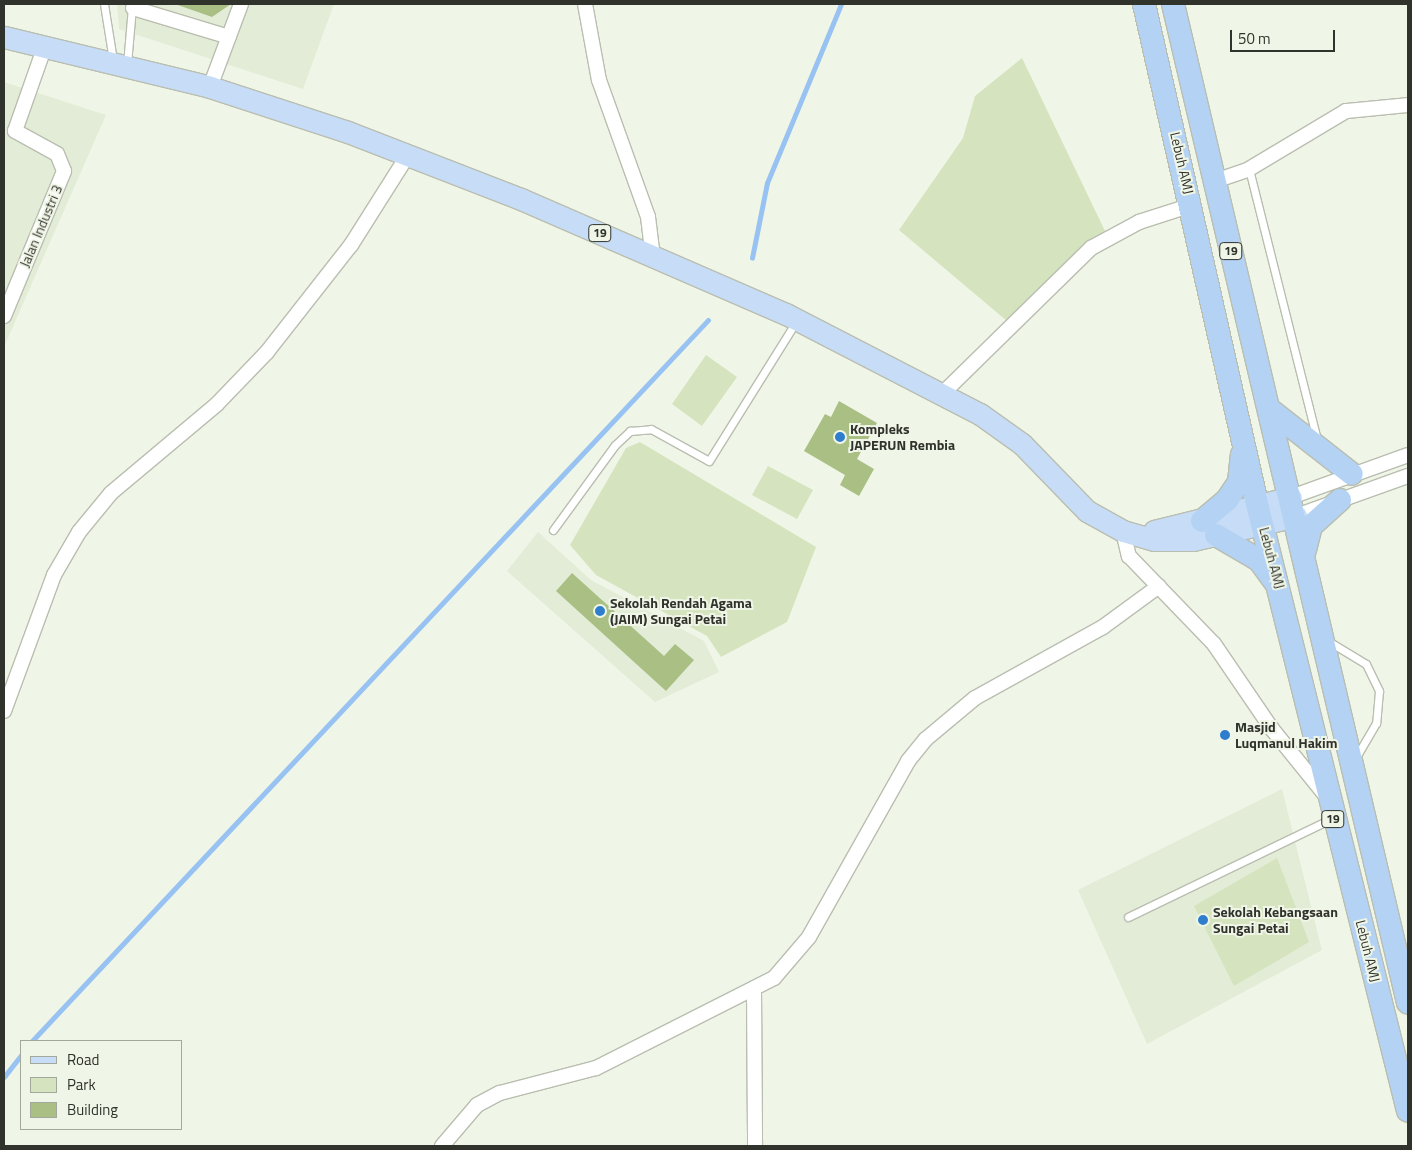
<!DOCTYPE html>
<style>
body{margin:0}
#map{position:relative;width:1412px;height:1150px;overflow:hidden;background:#f0f6e7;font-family:"Titillium Web",sans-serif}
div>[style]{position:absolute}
.built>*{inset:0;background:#e3ecd7}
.green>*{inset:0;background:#d5e3be}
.stream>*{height:4.5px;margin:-2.25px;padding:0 2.25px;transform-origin:2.25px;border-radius:2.25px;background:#97c2f2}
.building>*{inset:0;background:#aabf84}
.roads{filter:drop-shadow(1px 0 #b9beb0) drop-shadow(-1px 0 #b9beb0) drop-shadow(0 1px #b9beb0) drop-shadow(0 -1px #b9beb0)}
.service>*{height:7px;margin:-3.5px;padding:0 3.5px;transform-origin:3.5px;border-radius:3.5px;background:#fff}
.minor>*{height:14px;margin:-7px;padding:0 7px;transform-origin:7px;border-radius:7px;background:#fff}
.primary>*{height:21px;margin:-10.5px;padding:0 10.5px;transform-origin:10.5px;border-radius:10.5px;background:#c7ddf7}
.trunk>*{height:22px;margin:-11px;padding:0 11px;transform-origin:11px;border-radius:11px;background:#b4d2f4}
.dots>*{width:14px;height:14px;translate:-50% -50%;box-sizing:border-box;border:2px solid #f0f6e7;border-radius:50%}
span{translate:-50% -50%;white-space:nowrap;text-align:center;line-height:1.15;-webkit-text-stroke:4px #f0f6e7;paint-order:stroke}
.shield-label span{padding:1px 4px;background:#f0f6e7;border:1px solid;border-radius:4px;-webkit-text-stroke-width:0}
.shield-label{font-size:12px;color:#30322c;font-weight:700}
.street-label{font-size:14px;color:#30322c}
.poi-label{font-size:14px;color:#30322c;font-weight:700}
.left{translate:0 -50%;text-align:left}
.frame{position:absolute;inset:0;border:5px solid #30322c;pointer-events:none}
.legend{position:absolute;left:20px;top:1040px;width:162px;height:90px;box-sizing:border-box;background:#f0f6e7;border:1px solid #a3a89c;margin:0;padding:6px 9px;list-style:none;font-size:15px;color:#30322c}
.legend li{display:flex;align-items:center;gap:10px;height:25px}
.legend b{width:25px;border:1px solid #a3a89c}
.scale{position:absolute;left:1230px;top:30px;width:105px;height:22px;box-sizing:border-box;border:2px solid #30322c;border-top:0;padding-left:6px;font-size:15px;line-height:18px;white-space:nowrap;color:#30322c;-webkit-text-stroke:4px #f0f6e7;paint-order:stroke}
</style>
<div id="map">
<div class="built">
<i style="clip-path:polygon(117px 4px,334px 4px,303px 89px,119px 29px)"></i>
<i style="clip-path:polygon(4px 82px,106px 115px,4px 347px)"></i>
<i style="clip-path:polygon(538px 532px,591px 580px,704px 641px,719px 672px,655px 702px,507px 571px)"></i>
<i style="clip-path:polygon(1282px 789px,1322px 950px,1147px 1044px,1078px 890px)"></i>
</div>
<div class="green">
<i style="clip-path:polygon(1022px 58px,1105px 231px,1007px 321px,899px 230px,963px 138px,975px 96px)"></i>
<i style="clip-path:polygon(706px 355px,737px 377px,702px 426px,672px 404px)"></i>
<i style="clip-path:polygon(640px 442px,816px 547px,787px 622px,721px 657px,707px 636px,596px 575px,570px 545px,626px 448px)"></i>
<i style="clip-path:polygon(768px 466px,813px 490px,797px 519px,752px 495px)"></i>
<i style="clip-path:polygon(1277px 858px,1309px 942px,1234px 986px,1194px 906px)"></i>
</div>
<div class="stream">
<i style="left:752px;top:258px;width:76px;rotate:-78.7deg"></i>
<i style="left:767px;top:183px;width:194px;rotate:-67.5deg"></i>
<i style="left:32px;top:1041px;width:988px;rotate:-46.84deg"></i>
<i style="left:4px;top:1077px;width:28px;rotate:-52deg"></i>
</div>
<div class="building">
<i style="clip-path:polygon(175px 4px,231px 4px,212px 17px)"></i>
<i style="clip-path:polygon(839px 401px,877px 423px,857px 459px,874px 469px,859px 496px,840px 485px,845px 475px,804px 451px,825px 414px,831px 417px)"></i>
<i style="clip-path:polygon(572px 573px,664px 656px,675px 644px,694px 660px,666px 691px,556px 591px)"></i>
</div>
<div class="roads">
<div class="service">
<i style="left:104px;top:4px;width:57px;rotate:80.9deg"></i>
<i style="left:127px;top:64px;width:57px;rotate:-85deg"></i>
<i style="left:1249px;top:169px;width:279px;rotate:75.9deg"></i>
<i style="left:553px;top:530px;width:105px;rotate:-53.9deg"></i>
<i style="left:615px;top:445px;width:21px;rotate:-43deg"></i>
<i style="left:630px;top:431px;width:21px;rotate:-5deg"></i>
<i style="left:651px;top:429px;width:66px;rotate:28.9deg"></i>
<i style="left:709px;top:461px;width:164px;rotate:-58deg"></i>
<i style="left:1328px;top:641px;width:44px;rotate:31.2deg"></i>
<i style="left:1366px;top:664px;width:30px;rotate:64deg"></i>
<i style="left:1379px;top:691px;width:32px;rotate:95deg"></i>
<i style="left:1376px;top:723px;width:42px;rotate:120.3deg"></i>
<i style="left:1128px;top:917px;width:228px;rotate:-25.8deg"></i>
</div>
<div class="minor">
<i style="left:585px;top:4px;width:77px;rotate:79.6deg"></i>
<i style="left:599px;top:80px;width:145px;rotate:70.3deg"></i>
<i style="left:648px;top:217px;width:39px;rotate:83deg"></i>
<i style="left:133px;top:8px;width:100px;rotate:16.8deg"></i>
<i style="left:210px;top:87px;width:89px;rotate:-69.5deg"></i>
<i style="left:1215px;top:181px;width:36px;rotate:-19deg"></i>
<i style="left:1249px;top:169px;width:113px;rotate:-30.9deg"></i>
<i style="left:1346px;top:111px;width:62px;rotate:-5.5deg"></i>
<i style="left:4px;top:316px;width:157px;rotate:-67.5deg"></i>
<i style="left:64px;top:171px;width:18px;rotate:-112deg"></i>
<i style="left:57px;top:154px;width:48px;rotate:-151.3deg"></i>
<i style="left:15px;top:131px;width:90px;rotate:-70.6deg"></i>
<i style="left:944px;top:392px;width:206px;rotate:-44.4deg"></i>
<i style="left:1091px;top:248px;width:55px;rotate:-28.4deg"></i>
<i style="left:1139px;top:222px;width:56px;rotate:-17.8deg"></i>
<i style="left:1291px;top:497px;width:124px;rotate:-19.7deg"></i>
<i style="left:1296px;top:516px;width:119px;rotate:-19.7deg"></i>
<i style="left:1123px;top:531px;width:26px;rotate:77deg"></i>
<i style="left:1129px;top:556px;width:122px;rotate:46deg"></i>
<i style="left:1214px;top:644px;width:103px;rotate:55.7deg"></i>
<i style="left:1272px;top:729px;width:86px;rotate:51.1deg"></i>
<i style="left:4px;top:711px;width:145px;rotate:-69.8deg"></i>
<i style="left:54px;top:575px;width:50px;rotate:-59.8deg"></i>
<i style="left:79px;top:532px;width:50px;rotate:-50.6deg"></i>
<i style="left:111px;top:493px;width:138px;rotate:-40deg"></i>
<i style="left:217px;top:404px;width:72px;rotate:-46.1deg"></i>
<i style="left:267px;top:352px;width:136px;rotate:-51.9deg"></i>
<i style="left:351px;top:245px;width:107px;rotate:-57.7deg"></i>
<i style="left:754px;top:991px;width:155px;rotate:89.6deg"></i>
<i style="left:442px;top:1146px;width:54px;rotate:-49.5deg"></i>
<i style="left:477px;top:1105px;width:26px;rotate:-28deg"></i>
<i style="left:500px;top:1093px;width:99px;rotate:-14.6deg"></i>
<i style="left:596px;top:1068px;width:199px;rotate:-26.8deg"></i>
<i style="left:774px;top:978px;width:54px;rotate:-49.5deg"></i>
<i style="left:809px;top:937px;width:202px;rotate:-60.6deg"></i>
<i style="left:908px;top:761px;width:28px;rotate:-51deg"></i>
<i style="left:926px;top:739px;width:64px;rotate:-39.9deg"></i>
<i style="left:975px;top:698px;width:146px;rotate:-29deg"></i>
<i style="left:1103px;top:627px;width:69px;rotate:-36.2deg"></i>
</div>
<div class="primary">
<i style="left:4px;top:37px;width:212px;rotate:13.6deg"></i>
<i style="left:210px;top:87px;width:145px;rotate:18.1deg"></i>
<i style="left:348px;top:132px;width:186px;rotate:21.2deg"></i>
<i style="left:521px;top:199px;width:289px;rotate:23.5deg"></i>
<i style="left:786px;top:314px;width:218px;rotate:27.3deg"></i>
<i style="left:980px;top:414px;width:52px;rotate:35.5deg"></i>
<i style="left:1022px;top:444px;width:93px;rotate:45.9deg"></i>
<i style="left:1087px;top:511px;width:41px;rotate:29.1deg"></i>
<i style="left:1123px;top:531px;width:32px;rotate:16deg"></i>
<i style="left:1154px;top:540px;width:39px"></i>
<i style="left:1193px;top:540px;width:106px;rotate:-13.1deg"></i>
<i style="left:1154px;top:531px;width:141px;rotate:-13.9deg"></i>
</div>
<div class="trunk">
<i style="left:1144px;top:4px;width:517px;rotate:77.25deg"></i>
<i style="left:1258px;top:508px;width:621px;rotate:76.03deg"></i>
<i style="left:1173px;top:4px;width:1026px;rotate:76.76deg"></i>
<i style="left:1269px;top:409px;width:105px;rotate:38.1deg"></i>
<i style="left:1202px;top:521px;width:33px;rotate:-40deg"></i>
<i style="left:1227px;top:500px;width:22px;rotate:-56deg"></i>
<i style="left:1239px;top:482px;width:27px;rotate:-84deg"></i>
<i style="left:1216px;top:535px;width:50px;rotate:30.2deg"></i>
<i style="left:1259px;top:560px;width:27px;rotate:54deg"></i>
<i style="left:1305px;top:550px;width:25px;rotate:-76deg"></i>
<i style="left:1311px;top:526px;width:39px;rotate:-42deg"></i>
</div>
</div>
<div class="dots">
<i style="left:840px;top:437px;background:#2e7ecd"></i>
<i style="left:600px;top:611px;background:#2e7ecd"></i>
<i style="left:1225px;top:735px;background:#2e7ecd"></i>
<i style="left:1203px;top:920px;background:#2e7ecd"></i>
</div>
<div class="shield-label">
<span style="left:600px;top:233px">19</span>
<span style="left:1231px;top:251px">19</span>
<span style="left:1333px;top:819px">19</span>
</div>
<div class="street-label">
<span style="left:1182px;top:163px;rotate:77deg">Lebuh AMJ</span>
<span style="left:41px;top:226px;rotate:-67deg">Jalan Industri 3</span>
<span style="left:1272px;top:558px;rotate:75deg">Lebuh AMJ</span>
<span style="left:1368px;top:951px;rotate:76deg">Lebuh AMJ</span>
</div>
<div class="poi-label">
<span class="left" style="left:850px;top:437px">Kompleks<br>JAPERUN Rembia</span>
<span class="left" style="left:610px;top:611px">Sekolah Rendah Agama<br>(JAIM) Sungai Petai</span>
<span class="left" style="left:1235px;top:735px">Masjid<br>Luqmanul Hakim</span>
<span class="left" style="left:1213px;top:920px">Sekolah Kebangsaan<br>Sungai Petai</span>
</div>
<div class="frame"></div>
<ul class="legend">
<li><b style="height:6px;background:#c7ddf7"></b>Road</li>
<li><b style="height:14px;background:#d5e3be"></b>Park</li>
<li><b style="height:14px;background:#aabf84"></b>Building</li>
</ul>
<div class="scale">50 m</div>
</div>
